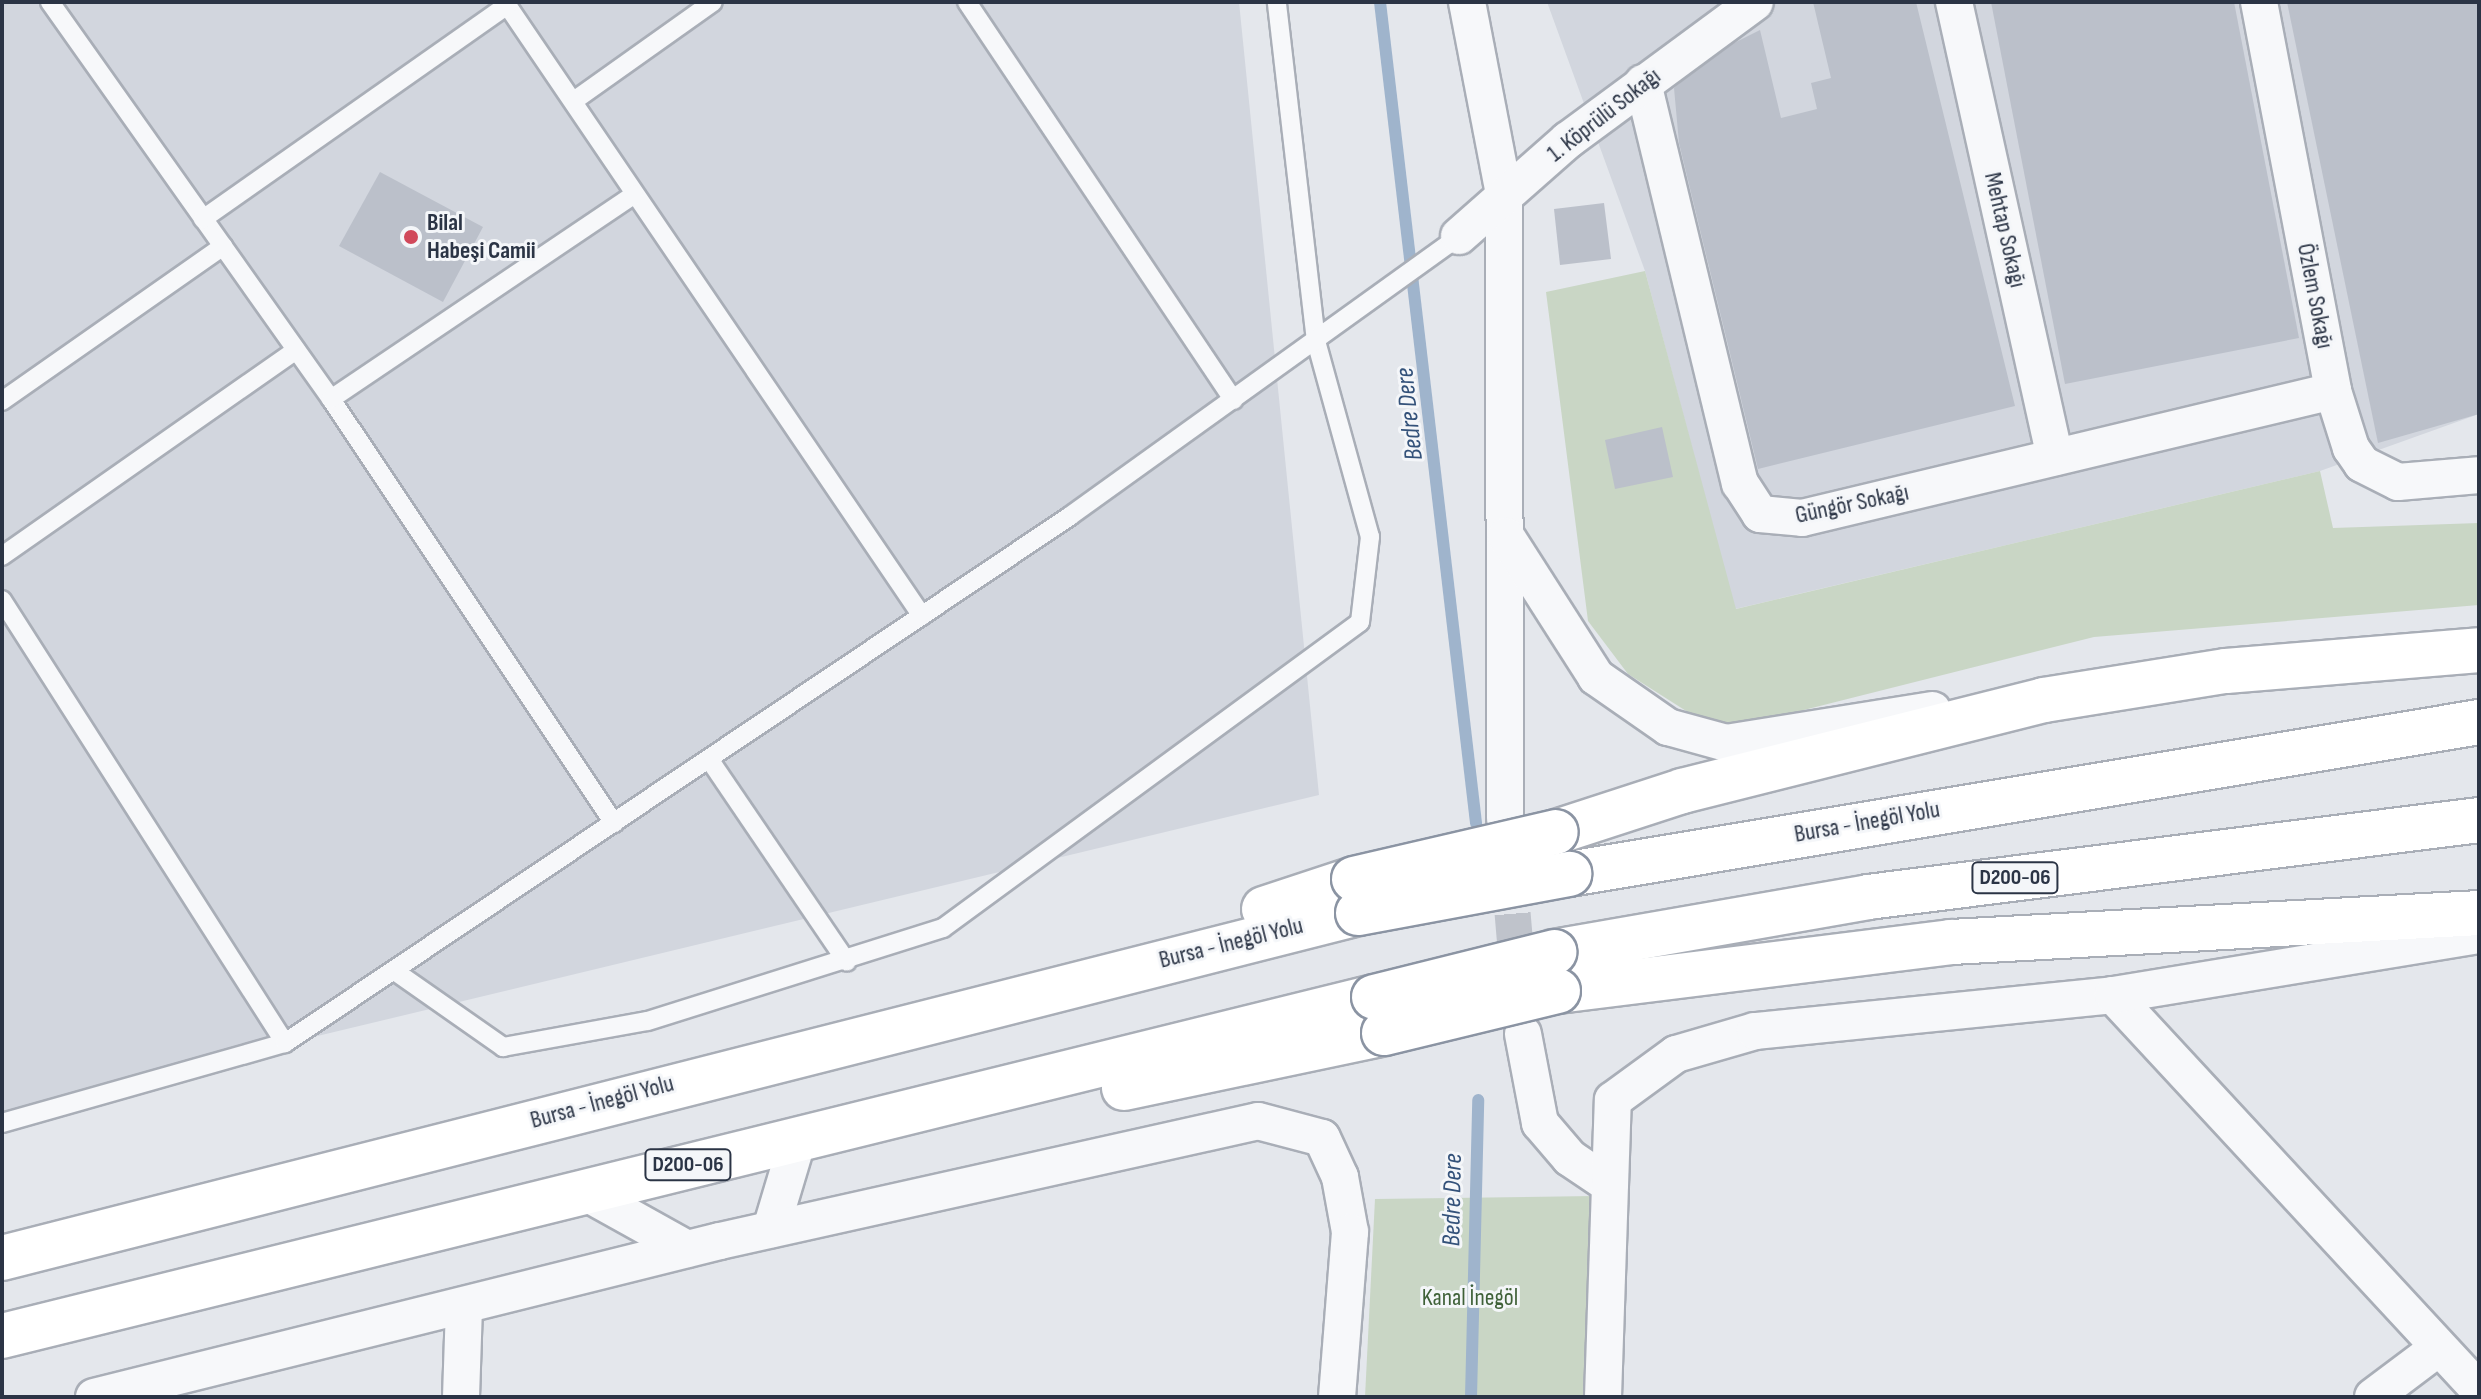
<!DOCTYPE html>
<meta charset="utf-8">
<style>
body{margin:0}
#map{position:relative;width:2481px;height:1399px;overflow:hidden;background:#e4e7ec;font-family:"Sofia Sans Condensed",sans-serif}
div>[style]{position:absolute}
.built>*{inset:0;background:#d2d6de}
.green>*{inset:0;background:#c9d6c5}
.stream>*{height:12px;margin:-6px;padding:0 6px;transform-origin:6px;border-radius:6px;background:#9fb4cc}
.building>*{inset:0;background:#bbc0ca}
.street-tunnel>*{height:36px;margin-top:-18px;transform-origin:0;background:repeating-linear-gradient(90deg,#bfc3cb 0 36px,transparent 0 54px)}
.roads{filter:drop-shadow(2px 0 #a9aeb7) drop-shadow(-2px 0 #a9aeb7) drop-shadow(0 2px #a9aeb7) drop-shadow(0 -2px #a9aeb7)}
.lane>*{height:18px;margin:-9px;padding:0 9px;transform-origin:9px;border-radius:9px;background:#f7f8fa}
.street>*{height:36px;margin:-18px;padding:0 18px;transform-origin:18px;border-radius:18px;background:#f7f8fa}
.highway>*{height:44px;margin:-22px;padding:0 22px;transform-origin:22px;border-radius:22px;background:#fff}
.bridges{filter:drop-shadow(2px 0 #8b94a3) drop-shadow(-2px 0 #8b94a3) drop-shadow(0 2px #8b94a3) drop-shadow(0 -2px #8b94a3)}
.highway-bridge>*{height:44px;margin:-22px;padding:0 22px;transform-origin:22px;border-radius:22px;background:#fff}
.dots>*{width:22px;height:22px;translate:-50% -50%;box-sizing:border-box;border:4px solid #f4f6f9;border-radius:50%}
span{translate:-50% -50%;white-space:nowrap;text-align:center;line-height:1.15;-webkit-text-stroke:6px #f4f6f9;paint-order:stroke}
.shield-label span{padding:2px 6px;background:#f4f6f9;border:2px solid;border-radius:6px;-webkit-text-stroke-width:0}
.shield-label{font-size:22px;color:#2b3445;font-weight:700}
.street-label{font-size:24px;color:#2b3445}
.poi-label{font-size:24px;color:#2b3445;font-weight:700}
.left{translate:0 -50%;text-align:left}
.park-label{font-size:24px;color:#3f6138}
.water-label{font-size:26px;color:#34527a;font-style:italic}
.frame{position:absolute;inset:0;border:4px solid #2b3445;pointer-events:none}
</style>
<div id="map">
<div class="built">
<i style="clip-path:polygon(2px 2px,1239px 2px,1319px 795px,2px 1112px)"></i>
<i style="clip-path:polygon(1547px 2px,2479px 2px,2479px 414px,2320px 471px,1735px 609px,1645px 271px)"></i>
</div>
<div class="green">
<i style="clip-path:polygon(1645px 271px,1736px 609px,2320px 471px,2333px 528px,2479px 523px,2479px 605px,2094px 637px,1732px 728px,1694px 716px,1628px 674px,1588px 621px,1546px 292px)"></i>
<i style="clip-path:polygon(1594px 1196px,1585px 1397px,1365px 1397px,1375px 1199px)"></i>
</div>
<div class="stream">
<i style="left:1380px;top:2px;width:827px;rotate:83.33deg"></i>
<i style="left:1471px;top:1397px;width:297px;rotate:-88.6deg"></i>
</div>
<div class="building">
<i style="clip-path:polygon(1813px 2px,1916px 2px,2015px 406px,1758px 469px,1679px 143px,1674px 88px,1714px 53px,1760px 30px,1781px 118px,1817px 109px,1811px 83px,1831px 78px)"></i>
<i style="clip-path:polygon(1991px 2px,2234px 2px,2299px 338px,2065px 384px)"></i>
<i style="clip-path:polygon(2287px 2px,2479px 2px,2479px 414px,2378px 443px)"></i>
<i style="clip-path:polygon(380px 172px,483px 227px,443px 302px,339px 246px)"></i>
<i style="clip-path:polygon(1604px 203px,1611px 259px,1560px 265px,1554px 209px)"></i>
<i style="clip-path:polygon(1662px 427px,1673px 477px,1615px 489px,1605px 440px)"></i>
</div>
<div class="street-tunnel">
<i style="left:1508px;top:860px;width:128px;rotate:85.1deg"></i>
</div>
<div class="roads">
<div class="lane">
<i style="left:50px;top:2px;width:486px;rotate:54.7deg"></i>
<i style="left:331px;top:399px;width:510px;rotate:56.28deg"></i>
<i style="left:505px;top:2px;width:742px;rotate:55.82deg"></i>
<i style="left:967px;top:2px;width:479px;rotate:56.2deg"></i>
<i style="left:575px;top:100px;width:169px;rotate:-35.4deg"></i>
<i style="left:203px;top:219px;width:373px;rotate:-35.1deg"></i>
<i style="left:331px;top:399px;width:365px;rotate:-34deg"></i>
<i style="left:2px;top:401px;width:270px;rotate:-35deg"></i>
<i style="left:2px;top:556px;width:359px;rotate:-35deg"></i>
<i style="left:2px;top:600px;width:526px;rotate:57.43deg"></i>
<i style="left:709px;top:759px;width:245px;rotate:55.8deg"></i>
<i style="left:396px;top:972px;width:131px;rotate:35deg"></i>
<i style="left:503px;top:1047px;width:147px;rotate:-10.2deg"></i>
<i style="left:648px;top:1021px;width:309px;rotate:-17.5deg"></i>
<i style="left:943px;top:928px;width:517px;rotate:-36.27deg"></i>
<i style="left:1360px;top:622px;width:86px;rotate:-83.3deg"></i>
<i style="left:1370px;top:537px;width:203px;rotate:-105.4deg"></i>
<i style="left:1316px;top:341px;width:341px;rotate:-96.6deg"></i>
<i style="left:2px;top:1123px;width:294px;rotate:-15.8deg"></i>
<i style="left:285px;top:1043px;width:945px;rotate:-33.87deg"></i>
<i style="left:1070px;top:516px;width:479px;rotate:-35.7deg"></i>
</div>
<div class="street">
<i style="left:1467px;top:2px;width:197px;rotate:79.1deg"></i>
<i style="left:1504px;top:195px;width:623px;rotate:89.91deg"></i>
<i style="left:1954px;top:2px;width:466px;rotate:77.5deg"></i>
<i style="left:2259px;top:2px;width:396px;rotate:79.2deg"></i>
<i style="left:2333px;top:391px;width:60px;rotate:72.5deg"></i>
<i style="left:2351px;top:448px;width:19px;rotate:55deg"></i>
<i style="left:2362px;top:464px;width:40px;rotate:26.6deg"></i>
<i style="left:2398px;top:482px;width:81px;rotate:-4.9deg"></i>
<i style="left:1643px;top:83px;width:412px;rotate:76.4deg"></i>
<i style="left:1740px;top:483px;width:37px;rotate:57deg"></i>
<i style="left:1760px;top:514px;width:42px;rotate:5.4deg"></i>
<i style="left:1802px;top:518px;width:546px;rotate:-13.45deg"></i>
<i style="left:1459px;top:236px;width:145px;rotate:-41.4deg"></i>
<i style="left:1568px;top:140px;width:232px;rotate:-36.4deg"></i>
<i style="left:1506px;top:536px;width:167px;rotate:57.4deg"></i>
<i style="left:1596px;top:677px;width:88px;rotate:34.8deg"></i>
<i style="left:1668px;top:727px;width:60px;rotate:15.4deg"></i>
<i style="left:1726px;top:743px;width:209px;rotate:-9.1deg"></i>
<i style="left:2113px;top:995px;width:538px;rotate:47.18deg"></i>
<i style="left:1523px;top:1034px;width:91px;rotate:79.2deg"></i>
<i style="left:1540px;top:1123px;width:46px;rotate:49.4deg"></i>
<i style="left:1570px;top:1158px;width:48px;rotate:34deg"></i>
<i style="left:583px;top:1191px;width:119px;rotate:29.1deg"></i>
<i style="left:771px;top:1229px;width:94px;rotate:-73.3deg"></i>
<i style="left:94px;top:1397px;width:645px;rotate:-13.99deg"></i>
<i style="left:720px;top:1241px;width:551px;rotate:-12.57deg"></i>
<i style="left:1258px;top:1121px;width:66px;rotate:14.9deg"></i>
<i style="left:1322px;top:1138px;width:43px;rotate:65.2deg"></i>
<i style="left:1340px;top:1177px;width:56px;rotate:79.7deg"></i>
<i style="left:1350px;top:1232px;width:166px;rotate:94.5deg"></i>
<i style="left:461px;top:1397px;width:91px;rotate:-88.1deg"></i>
<i style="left:1603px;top:1397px;width:297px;rotate:-88.1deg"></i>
<i style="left:1613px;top:1100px;width:78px;rotate:-36.1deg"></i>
<i style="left:1676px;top:1054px;width:82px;rotate:-16.2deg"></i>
<i style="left:1755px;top:1031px;width:360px;rotate:-5.7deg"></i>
<i style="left:2113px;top:995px;width:371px;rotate:-9.3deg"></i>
<i style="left:2373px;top:1397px;width:80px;rotate:-36.9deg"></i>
</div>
<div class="highway">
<i style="left:1556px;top:832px;width:133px;rotate:-18deg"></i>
<i style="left:1682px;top:791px;width:373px;rotate:-14.1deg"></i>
<i style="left:2044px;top:700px;width:184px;rotate:-9.1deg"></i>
<i style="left:2226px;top:671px;width:254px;rotate:-4.7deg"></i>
<i style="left:1569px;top:874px;width:923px;rotate:-9.48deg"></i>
<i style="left:1264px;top:909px;width:95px;rotate:-18.4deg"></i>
<i style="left:1554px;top:952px;width:319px;rotate:-9.9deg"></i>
<i style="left:1868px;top:897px;width:616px;rotate:-7.18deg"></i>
<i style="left:1558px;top:991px;width:396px;rotate:-7.1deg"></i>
<i style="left:1951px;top:942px;width:529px;rotate:-3.14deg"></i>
<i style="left:1124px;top:1088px;width:266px;rotate:-11.9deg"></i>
<i style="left:2px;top:1258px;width:1399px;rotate:-14.27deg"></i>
<i style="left:2px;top:1336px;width:1413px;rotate:-13.88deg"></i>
</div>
</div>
<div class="bridges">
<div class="highway-bridge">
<i style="left:1354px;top:879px;width:207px;rotate:-13.1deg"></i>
<i style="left:1358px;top:913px;width:215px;rotate:-10.5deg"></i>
<i style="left:1374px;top:997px;width:186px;rotate:-14deg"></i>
<i style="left:1384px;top:1033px;width:179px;rotate:-13.6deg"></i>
</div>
</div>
<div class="dots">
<i style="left:411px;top:237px;background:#d1495b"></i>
</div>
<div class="shield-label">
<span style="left:2015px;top:878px">D200-06</span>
<span style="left:688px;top:1165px">D200-06</span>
</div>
<div class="street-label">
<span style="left:1604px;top:115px;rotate:-38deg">1. Köprülü Sokağı</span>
<span style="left:2005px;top:230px;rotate:77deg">Mehtap Sokağı</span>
<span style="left:2315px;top:296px;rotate:79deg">Özlem Sokağı</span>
<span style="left:1852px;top:504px;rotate:-12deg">Güngör Sokağı</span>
<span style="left:1867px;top:822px;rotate:-10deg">Bursa - İnegöl Yolu</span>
<span style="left:1231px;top:943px;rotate:-14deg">Bursa - İnegöl Yolu</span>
<span style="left:602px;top:1102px;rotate:-15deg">Bursa - İnegöl Yolu</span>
</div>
<div class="poi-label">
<span class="left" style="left:427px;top:237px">Bilal<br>Habeşi Camii</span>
</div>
<div class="park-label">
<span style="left:1470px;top:1298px">Kanal İnegöl</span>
</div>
<div class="water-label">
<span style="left:1410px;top:414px;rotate:-96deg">Bedre Dere</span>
<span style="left:1453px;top:1200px;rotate:-89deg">Bedre Dere</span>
</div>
<div class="frame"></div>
</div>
